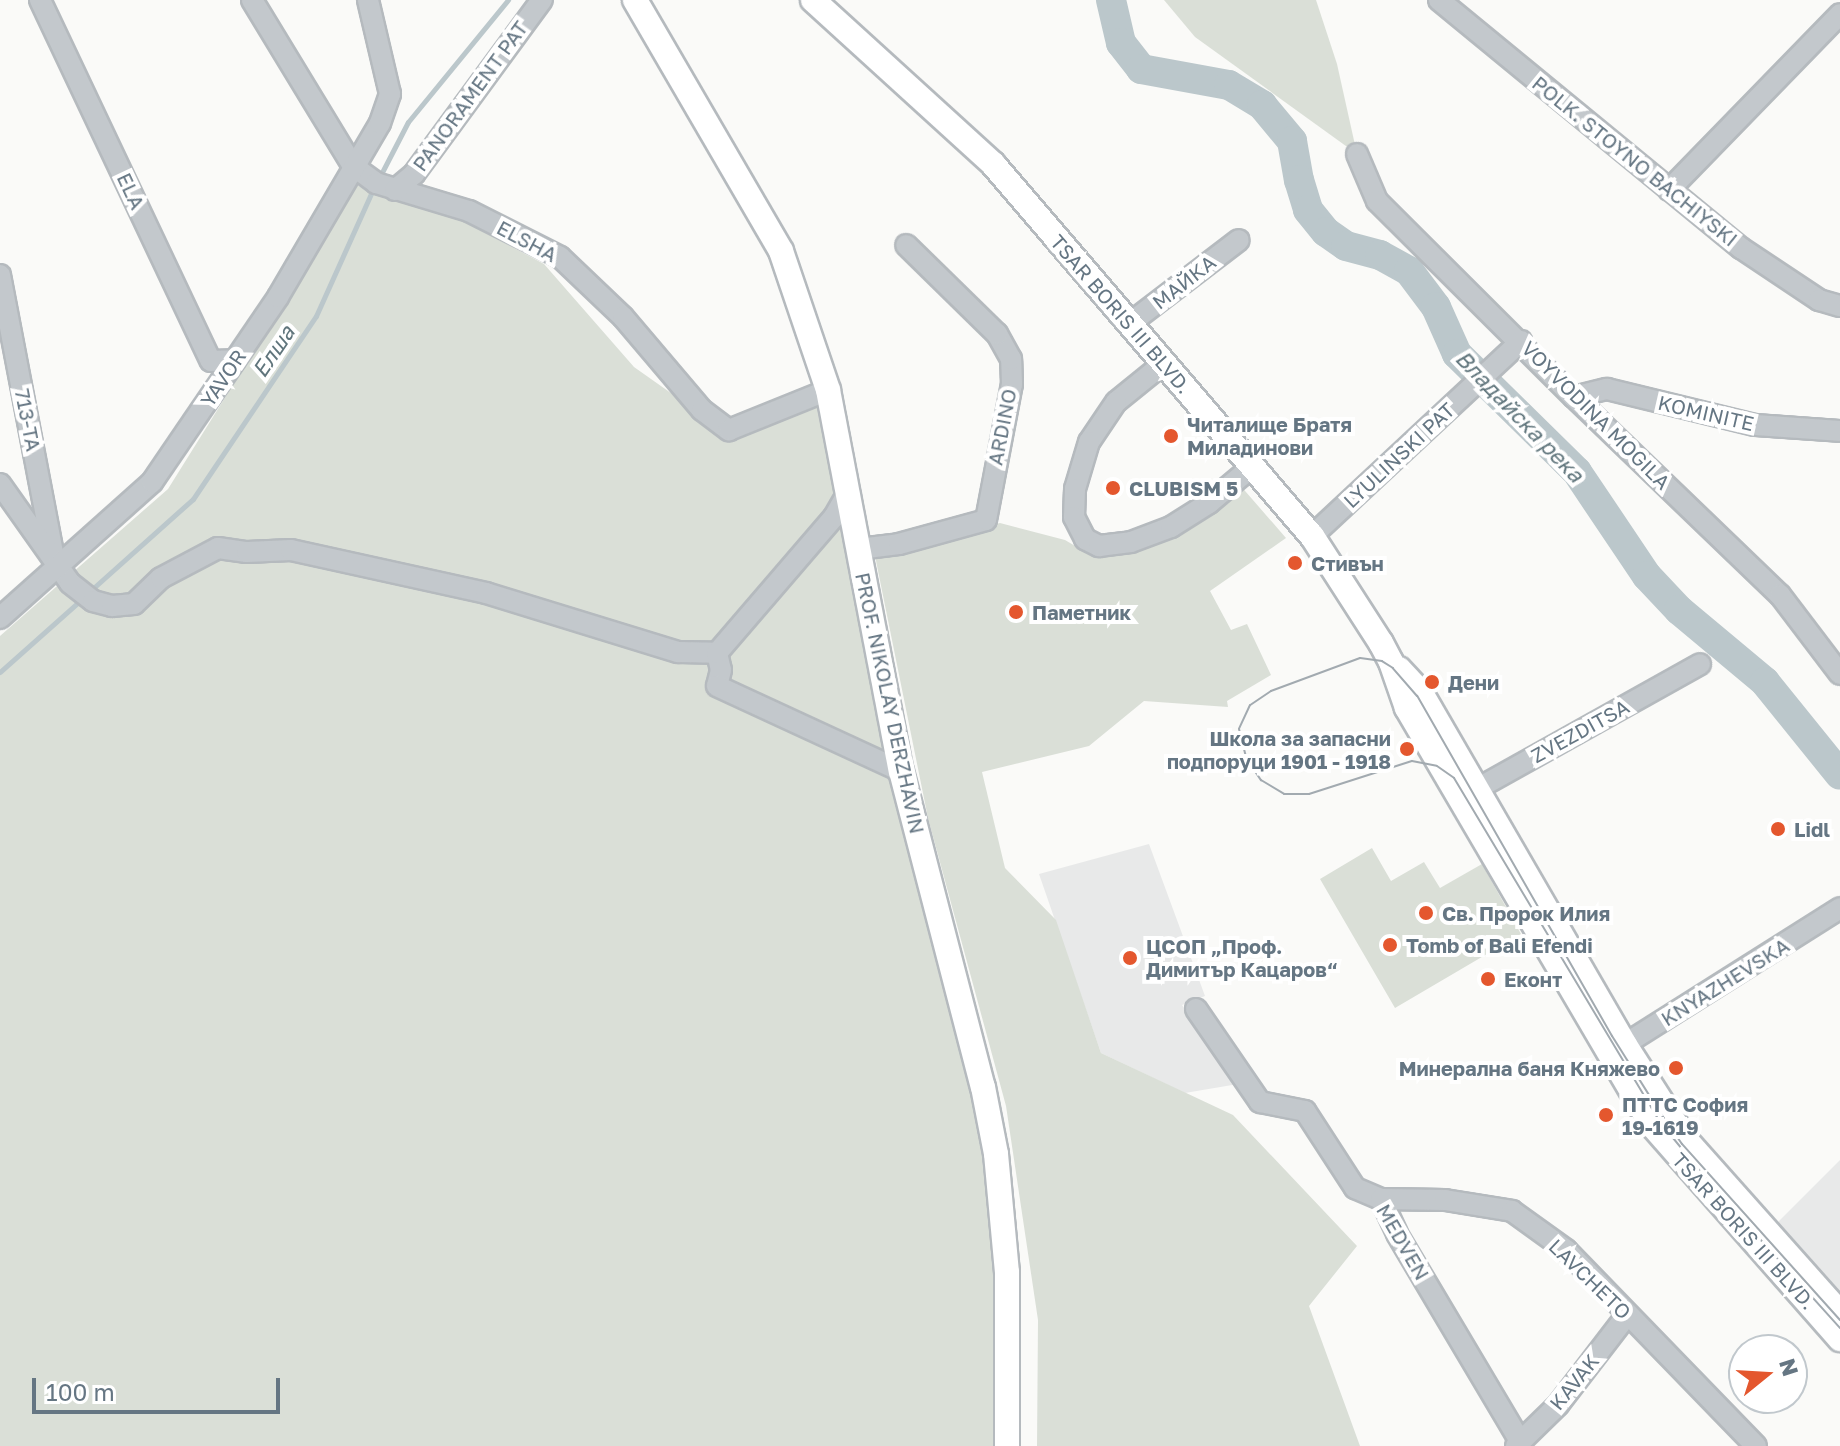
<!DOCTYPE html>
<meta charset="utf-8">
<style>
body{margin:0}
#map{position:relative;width:1840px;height:1446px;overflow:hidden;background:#fafaf8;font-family:"Golos Text",sans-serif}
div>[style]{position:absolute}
.built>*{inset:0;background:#e8e9e9}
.green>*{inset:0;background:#dadfd7}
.stream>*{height:5px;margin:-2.5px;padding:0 2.5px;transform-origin:2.5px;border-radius:2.5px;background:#bbc7cb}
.river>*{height:30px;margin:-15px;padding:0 15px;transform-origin:15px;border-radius:15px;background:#bbc7cb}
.roads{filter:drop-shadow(2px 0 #b5babe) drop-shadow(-2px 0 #b5babe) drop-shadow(0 2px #b5babe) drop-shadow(0 -2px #b5babe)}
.minor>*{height:20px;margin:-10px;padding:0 10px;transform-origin:10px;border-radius:10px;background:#c3c8cc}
.major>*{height:24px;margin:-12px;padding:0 12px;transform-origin:12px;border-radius:12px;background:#fff}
.tram>*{height:2px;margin:-1px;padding:0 1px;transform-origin:1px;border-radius:1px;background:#a2aab0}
.dots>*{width:22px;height:22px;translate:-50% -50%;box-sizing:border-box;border:4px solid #fff;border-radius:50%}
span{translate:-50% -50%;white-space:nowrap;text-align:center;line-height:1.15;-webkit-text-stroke:8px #fff;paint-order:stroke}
.street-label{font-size:20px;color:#657683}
.poi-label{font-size:20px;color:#657683;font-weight:700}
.left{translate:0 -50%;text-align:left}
.right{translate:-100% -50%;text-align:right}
.water-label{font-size:22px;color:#60757c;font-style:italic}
.north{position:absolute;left:1728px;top:1334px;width:80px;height:80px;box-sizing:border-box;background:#fff;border:2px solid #c1c8cd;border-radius:50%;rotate:72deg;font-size:22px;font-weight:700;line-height:32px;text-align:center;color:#657683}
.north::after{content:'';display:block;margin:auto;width:28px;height:36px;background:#e4572e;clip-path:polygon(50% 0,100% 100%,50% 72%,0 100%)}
.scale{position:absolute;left:32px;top:1378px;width:248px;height:36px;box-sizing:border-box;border:4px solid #657683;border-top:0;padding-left:10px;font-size:24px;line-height:28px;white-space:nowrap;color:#657683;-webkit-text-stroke:6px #fff;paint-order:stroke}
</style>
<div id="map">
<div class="built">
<i style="clip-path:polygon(1149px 844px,1205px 996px,1182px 1005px,1238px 1084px,1185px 1093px,1101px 1053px,1039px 874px)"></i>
<i style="clip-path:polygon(1840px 1160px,1840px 1294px,1777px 1223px)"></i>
</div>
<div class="green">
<i style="clip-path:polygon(1164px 0,1316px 0,1337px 64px,1357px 154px,1195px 37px)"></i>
<i style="clip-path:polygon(349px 183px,458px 218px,544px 264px,634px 367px,729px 434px,815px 398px,878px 707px,984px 1131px,1001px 1252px,1008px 1446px,0 1446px,0 636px,168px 489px,284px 303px)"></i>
<i style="clip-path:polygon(1239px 484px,1286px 538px,1210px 591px,1231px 630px,1247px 624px,1271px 675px,1227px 701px,1228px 707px,1144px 701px,1089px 746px,982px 772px,1005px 868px,1056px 920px,1101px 1053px,1233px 1115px,1357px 1246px,1309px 1306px,1360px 1446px,1037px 1446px,1038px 1320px,1006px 1106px,928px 818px,875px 556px,1000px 523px,1065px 540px,1092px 556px,1150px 544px,1189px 530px)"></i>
<i style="clip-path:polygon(1372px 848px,1391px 881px,1424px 862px,1440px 888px,1482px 864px,1521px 934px,1395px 1008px,1320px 879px)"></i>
</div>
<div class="stream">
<i style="left:378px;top:180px;width:65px;rotate:-62.7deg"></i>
<i style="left:408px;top:122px;width:158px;rotate:-50.7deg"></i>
<i style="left:90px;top:591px;width:138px;rotate:-41.8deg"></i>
<i style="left:193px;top:499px;width:220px;rotate:-56.1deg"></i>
<i style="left:316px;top:316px;width:139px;rotate:-65.8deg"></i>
<i style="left:0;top:672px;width:111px;rotate:-41.7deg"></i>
</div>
<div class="river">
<i style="left:1111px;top:0;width:44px;rotate:76.9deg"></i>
<i style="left:1121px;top:43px;width:33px;rotate:52deg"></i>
<i style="left:1141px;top:69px;width:89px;rotate:10.3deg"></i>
<i style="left:1229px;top:85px;width:39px;rotate:31deg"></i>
<i style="left:1262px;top:105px;width:47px;rotate:50.2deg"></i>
<i style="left:1292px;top:141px;width:40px;rotate:80deg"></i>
<i style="left:1299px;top:180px;width:31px;rotate:73deg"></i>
<i style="left:1308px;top:210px;width:28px;rotate:51deg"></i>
<i style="left:1326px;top:232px;width:24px;rotate:35deg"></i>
<i style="left:1346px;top:246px;width:35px;rotate:15deg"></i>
<i style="left:1380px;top:255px;width:33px;rotate:29deg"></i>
<i style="left:1409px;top:271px;width:45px;rotate:53.1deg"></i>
<i style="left:1436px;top:307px;width:51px;rotate:65.9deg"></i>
<i style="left:1457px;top:354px;width:168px;rotate:44.5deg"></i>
<i style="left:1577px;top:472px;width:125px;rotate:56.1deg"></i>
<i style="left:1647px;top:576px;width:47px;rotate:46.7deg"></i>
<i style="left:1679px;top:610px;width:112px;rotate:39.9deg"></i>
<i style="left:1765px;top:682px;width:119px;rotate:51.1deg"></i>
</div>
<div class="roads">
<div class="minor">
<i style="left:40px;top:0;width:399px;rotate:64.7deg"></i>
<i style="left:211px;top:361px;width:24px;rotate:-2deg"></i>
<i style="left:252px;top:0;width:194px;rotate:58.7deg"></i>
<i style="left:353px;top:166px;width:29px;rotate:36deg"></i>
<i style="left:376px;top:183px;width:97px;rotate:16.8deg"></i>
<i style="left:469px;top:211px;width:102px;rotate:26.8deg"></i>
<i style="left:560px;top:257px;width:87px;rotate:43.6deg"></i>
<i style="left:623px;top:317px;width:122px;rotate:49.7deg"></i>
<i style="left:702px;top:410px;width:34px;rotate:37deg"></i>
<i style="left:729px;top:430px;width:107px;rotate:-22deg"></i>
<i style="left:1439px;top:0;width:391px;rotate:39.4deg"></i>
<i style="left:1741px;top:248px;width:94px;rotate:33.7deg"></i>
<i style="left:1819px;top:300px;width:22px;rotate:16deg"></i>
<i style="left:1357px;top:154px;width:51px;rotate:66.9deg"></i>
<i style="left:1377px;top:201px;width:278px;rotate:44.9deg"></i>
<i style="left:1574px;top:397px;width:286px;rotate:43.9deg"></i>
<i style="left:1780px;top:595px;width:99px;rotate:52.8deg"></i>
<i style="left:395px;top:190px;width:25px;rotate:-40deg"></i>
<i style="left:414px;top:174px;width:216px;rotate:-53.7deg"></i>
<i style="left:1669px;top:190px;width:245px;rotate:-45.8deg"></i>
<i style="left:0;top:275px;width:287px;rotate:79.2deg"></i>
<i style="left:1129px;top:324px;width:138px;rotate:-37.4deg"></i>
<i style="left:1163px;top:364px;width:60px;rotate:141deg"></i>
<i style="left:1116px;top:402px;width:48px;rotate:124deg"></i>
<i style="left:1089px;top:442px;width:49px;rotate:106.6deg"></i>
<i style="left:1075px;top:489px;width:28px;rotate:92deg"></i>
<i style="left:1074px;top:517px;width:25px;rotate:63deg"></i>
<i style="left:1085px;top:539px;width:16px;rotate:27deg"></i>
<i style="left:1099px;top:546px;width:32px;rotate:-7deg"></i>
<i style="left:1131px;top:542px;width:43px;rotate:-20.6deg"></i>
<i style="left:1171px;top:527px;width:45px;rotate:-32.3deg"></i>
<i style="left:1209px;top:503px;width:57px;rotate:-40.1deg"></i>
<i style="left:1574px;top:397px;width:34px;rotate:-14deg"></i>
<i style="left:1607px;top:389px;width:152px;rotate:13.7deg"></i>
<i style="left:1755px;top:425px;width:85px;rotate:4deg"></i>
<i style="left:0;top:484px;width:121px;rotate:54.7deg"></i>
<i style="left:70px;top:583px;width:29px;rotate:38deg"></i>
<i style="left:93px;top:601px;width:20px;rotate:15deg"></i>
<i style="left:112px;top:606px;width:22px;rotate:-5deg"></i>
<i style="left:134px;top:604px;width:37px;rotate:-44deg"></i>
<i style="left:161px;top:578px;width:64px;rotate:-27.8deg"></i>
<i style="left:218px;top:548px;width:29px;rotate:8deg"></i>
<i style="left:247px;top:552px;width:44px;rotate:-2.6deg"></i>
<i style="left:291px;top:550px;width:200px;rotate:12.4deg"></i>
<i style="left:486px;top:593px;width:201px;rotate:17.1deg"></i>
<i style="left:678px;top:652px;width:39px;rotate:1deg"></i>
<i style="left:1312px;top:536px;width:286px;rotate:-43deg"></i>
<i style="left:859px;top:549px;width:40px;rotate:-7.1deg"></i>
<i style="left:899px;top:544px;width:90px;rotate:-15.4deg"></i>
<i style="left:986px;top:520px;width:138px;rotate:-79.2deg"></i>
<i style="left:1012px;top:384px;width:25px;rotate:-92deg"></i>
<i style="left:1011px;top:359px;width:29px;rotate:-119deg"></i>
<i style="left:997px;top:334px;width:127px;rotate:-135.6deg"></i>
<i style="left:0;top:618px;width:204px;rotate:-41.8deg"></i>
<i style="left:152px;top:482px;width:224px;rotate:-55.7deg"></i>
<i style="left:278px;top:297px;width:202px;rotate:-59.6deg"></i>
<i style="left:380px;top:123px;width:31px;rotate:-71deg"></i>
<i style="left:390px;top:94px;width:97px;rotate:-103.2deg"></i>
<i style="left:717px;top:653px;width:17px;rotate:77deg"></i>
<i style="left:721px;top:670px;width:16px;rotate:104deg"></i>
<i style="left:717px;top:686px;width:203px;rotate:24.8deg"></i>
<i style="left:717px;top:653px;width:179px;rotate:-49.3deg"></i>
<i style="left:834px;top:517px;width:28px;rotate:-60deg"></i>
<i style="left:1466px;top:795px;width:268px;rotate:-29.2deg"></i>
<i style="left:1196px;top:1009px;width:113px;rotate:55.5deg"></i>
<i style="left:1260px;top:1102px;width:46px;rotate:11.3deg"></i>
<i style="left:1305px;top:1111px;width:92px;rotate:57deg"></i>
<i style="left:1355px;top:1188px;width:28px;rotate:23deg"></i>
<i style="left:1381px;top:1199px;width:64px;rotate:0.9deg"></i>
<i style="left:1445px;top:1200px;width:68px;rotate:9.3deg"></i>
<i style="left:1512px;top:1211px;width:67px;rotate:35.8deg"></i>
<i style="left:1566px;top:1250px;width:273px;rotate:45.9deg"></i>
<i style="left:1611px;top:1053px;width:271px;rotate:-32.3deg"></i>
<i style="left:1381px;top:1199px;width:38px;rotate:65deg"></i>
<i style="left:1397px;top:1234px;width:241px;rotate:59.3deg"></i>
<i style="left:1516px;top:1446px;width:59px;rotate:-44.3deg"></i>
<i style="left:1558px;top:1405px;width:113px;rotate:-52.5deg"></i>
</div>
<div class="major">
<i style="left:635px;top:0;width:290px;rotate:59.8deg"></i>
<i style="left:781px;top:251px;width:147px;rotate:71.3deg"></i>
<i style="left:828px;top:390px;width:388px;rotate:79.2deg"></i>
<i style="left:901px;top:771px;width:326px;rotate:75.5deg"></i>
<i style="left:983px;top:1087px;width:68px;rotate:79deg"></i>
<i style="left:996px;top:1154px;width:119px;rotate:84.7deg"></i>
<i style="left:1007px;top:1272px;width:174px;rotate:90deg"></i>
<i style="left:813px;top:0;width:244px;rotate:42.3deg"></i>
<i style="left:993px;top:164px;width:490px;rotate:49.4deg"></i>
<i style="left:1312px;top:536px;width:127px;rotate:57.2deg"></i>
<i style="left:1381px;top:643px;width:21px;rotate:62deg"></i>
<i style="left:1391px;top:662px;width:49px;rotate:70.8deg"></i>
<i style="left:1407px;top:708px;width:484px;rotate:59.6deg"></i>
<i style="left:1652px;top:1125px;width:285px;rotate:48.7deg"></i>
<i style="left:1399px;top:669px;width:33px;rotate:47deg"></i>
<i style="left:1421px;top:693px;width:407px;rotate:59.9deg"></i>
<i style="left:1625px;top:1045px;width:112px;rotate:57.4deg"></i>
<i style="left:1685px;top:1139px;width:233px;rotate:48.3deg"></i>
</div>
</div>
<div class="tram">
<i style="left:1840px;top:1320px;width:237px;rotate:-131.9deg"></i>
<i style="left:1682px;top:1144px;width:37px;rotate:-125deg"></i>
<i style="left:1661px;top:1114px;width:92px;rotate:-122.1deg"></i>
<i style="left:1612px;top:1036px;width:392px;rotate:-119.8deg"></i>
<i style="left:1417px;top:696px;width:37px;rotate:-131deg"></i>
<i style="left:1393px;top:668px;width:13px;rotate:-148deg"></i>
<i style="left:1382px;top:661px;width:22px;rotate:-172deg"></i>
<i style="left:1360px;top:658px;width:95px;rotate:159.7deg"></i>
<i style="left:1271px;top:691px;width:25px;rotate:146deg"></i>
<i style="left:1250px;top:705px;width:26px;rotate:115deg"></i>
<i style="left:1239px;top:729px;width:30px;rotate:76deg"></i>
<i style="left:1246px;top:758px;width:27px;rotate:56deg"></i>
<i style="left:1261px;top:780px;width:27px;rotate:31deg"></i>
<i style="left:1284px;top:794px;width:25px"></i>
<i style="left:1309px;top:794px;width:108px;rotate:-17.8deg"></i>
<i style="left:1412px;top:761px;width:25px;rotate:11deg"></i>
<i style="left:1437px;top:766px;width:21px;rotate:35deg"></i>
<i style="left:1454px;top:778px;width:401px;rotate:59.1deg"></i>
<i style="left:1660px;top:1122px;width:84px;rotate:50.8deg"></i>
<i style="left:1713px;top:1187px;width:190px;rotate:48deg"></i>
</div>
<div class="dots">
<i style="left:1171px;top:436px;background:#e4572e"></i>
<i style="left:1113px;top:488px;background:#e4572e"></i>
<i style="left:1295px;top:563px;background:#e4572e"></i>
<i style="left:1016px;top:612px;background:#e4572e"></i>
<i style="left:1432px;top:682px;background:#e4572e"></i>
<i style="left:1407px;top:749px;background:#e4572e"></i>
<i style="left:1778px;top:829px;background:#e4572e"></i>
<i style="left:1426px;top:913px;background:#e4572e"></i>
<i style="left:1390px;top:945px;background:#e4572e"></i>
<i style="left:1130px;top:958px;background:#e4572e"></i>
<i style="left:1488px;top:979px;background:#e4572e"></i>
<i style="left:1676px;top:1068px;background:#e4572e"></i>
<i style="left:1606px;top:1115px;background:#e4572e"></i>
</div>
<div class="street-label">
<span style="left:470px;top:96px;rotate:-54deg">PANORAMENT PAT</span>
<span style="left:1635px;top:161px;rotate:39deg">POLK. STOYNO BACHIYSKI</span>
<span style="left:131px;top:191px;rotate:65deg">ELA</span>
<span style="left:527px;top:241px;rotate:28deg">ELSHA</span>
<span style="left:1184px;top:282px;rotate:-38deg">МАЙКА</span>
<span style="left:1121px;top:314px;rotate:49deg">TSAR BORIS III BLVD.</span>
<span style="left:223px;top:378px;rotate:-56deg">YAVOR</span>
<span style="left:1706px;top:413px;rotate:13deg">KOMINITE</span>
<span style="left:1596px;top:415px;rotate:45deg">VOYVODINA MOGILA</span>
<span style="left:28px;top:420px;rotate:79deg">713-ТА</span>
<span style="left:1002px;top:427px;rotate:-79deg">ARDINO</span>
<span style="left:1399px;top:455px;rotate:-43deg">LYULINSKI PAT</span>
<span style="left:890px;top:703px;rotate:78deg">PROF. NIKOLAY DERZHAVIN</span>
<span style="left:1580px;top:731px;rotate:-29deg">ZVEZDITSA</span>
<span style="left:1725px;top:982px;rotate:-32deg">KNYAZHEVSKA</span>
<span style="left:1744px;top:1231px;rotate:48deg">TSAR BORIS III BLVD.</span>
<span style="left:1403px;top:1242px;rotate:60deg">MEDVEN</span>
<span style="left:1590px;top:1279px;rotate:44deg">LAVCHETO</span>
<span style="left:1574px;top:1382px;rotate:-51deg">KAVAK</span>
</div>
<div class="poi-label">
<span class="left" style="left:1187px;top:436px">Читалище Братя<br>Миладинови</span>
<span class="left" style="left:1129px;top:488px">CLUBISM 5</span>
<span class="left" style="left:1311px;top:563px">Стивън</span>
<span class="left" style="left:1032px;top:612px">Паметник</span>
<span class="left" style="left:1448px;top:682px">Дени</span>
<span class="right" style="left:1391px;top:750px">Школа за запасни<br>подпоруци 1901 - 1918</span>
<span class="left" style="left:1794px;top:829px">Lidl</span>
<span class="left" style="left:1442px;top:913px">Св. Пророк Илия</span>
<span class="left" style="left:1406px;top:945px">Tomb of Bali Efendi</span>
<span class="left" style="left:1146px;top:958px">ЦСОП „Проф.<br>Димитър Кацаров“</span>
<span class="left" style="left:1504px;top:979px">Еконт</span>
<span class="right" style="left:1660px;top:1068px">Минерална баня Княжево</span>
<span class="left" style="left:1622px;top:1116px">ПТТС София<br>19-1619</span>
</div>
<div class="water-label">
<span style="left:273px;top:351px;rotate:-56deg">Елша</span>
<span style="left:1520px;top:416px;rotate:46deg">Владайска река</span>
</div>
<div class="north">N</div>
<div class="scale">100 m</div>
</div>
